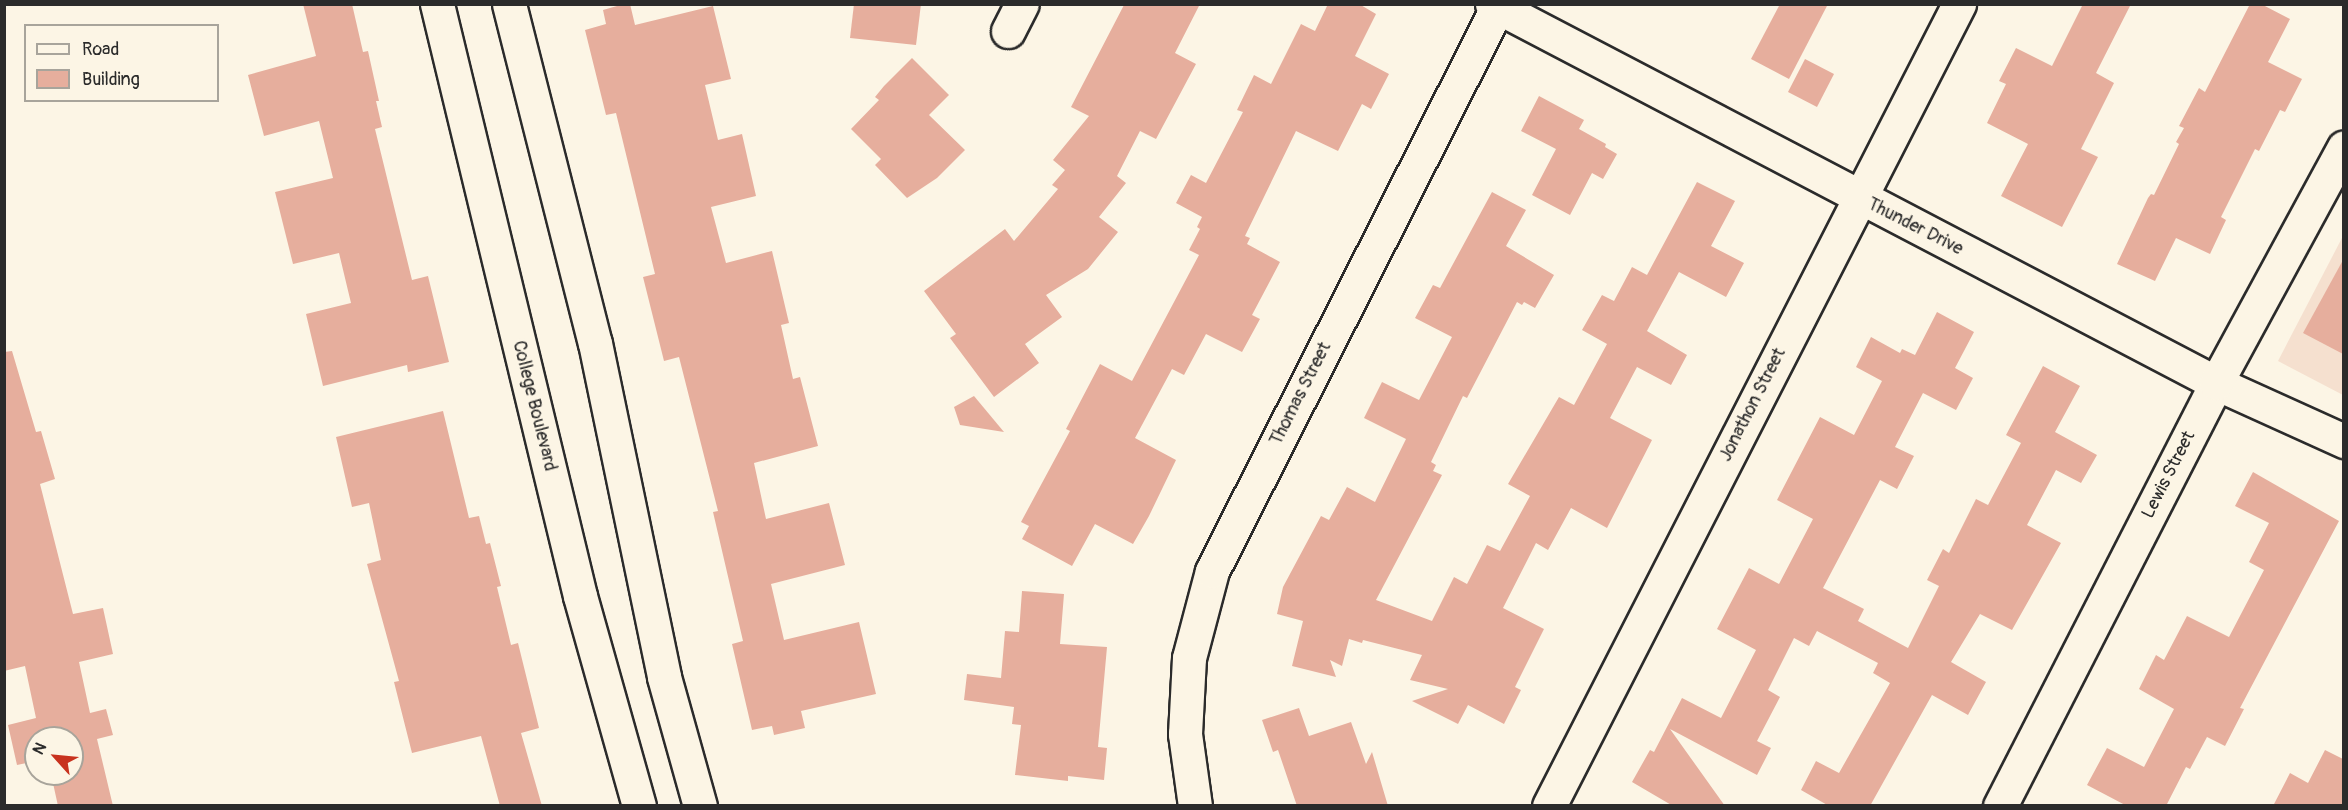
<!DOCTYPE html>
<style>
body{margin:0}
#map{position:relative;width:2348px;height:810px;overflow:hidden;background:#fcf5e5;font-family:Pangolin,sans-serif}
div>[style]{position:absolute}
.built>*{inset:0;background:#f5e0cf}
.building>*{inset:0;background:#e6ae9d}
.roads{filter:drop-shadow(2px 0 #2b2b2b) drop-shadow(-2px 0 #2b2b2b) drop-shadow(0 2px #2b2b2b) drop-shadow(0 -2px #2b2b2b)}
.minor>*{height:33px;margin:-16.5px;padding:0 16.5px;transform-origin:16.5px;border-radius:16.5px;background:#fcf5e5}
.major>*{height:33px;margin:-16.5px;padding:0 16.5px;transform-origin:16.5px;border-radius:16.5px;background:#fcf5e5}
span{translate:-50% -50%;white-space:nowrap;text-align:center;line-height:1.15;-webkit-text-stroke:5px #fcf5e5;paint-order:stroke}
.street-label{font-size:18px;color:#2b2b2b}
.frame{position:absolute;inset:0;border:6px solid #2b2b2b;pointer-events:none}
.legend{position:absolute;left:24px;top:24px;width:195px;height:78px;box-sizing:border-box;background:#fcf5e5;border:2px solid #a8a49b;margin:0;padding:8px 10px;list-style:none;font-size:18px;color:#2b2b2b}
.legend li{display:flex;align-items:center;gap:12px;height:30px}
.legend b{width:30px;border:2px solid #a8a49b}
.north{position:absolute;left:24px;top:726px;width:60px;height:60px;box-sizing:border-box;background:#fcf5e5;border:2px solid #a8a49b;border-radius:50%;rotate:297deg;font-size:16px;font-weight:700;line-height:24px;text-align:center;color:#2b2b2b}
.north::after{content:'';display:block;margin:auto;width:21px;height:27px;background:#c8321e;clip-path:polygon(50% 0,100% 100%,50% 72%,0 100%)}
</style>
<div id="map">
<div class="built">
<i style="clip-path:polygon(2343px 236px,2343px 395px,2278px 361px)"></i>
</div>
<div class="building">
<i style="clip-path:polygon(303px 4px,352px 4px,363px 52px,368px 51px,379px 101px,376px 101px,382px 127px,375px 129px,412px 280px,428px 276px,449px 362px,408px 372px,407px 365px,323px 386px,306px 314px,351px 303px,339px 253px,293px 264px,275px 192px,333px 178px,319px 121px,264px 136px,248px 75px,316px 56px)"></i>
<i style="clip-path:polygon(624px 4px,630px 4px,635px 25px,713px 6px,731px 79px,705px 85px,718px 140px,742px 134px,756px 196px,711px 207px,726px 263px,772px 251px,789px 323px,781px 325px,793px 379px,800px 377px,818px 446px,754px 463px,766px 519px,829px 503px,845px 565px,771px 584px,784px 640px,859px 622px,876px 694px,801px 711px,805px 728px,774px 735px,772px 726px,752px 730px,732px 644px,743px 641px,713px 512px,718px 511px,679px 357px,664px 361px,643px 277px,655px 274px,616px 113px,606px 115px,585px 30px,606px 24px,603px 10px)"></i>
<i style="clip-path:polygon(854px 4px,921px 4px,916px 45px,850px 38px)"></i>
<i style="clip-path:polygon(1200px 4px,1175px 53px,1196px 64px,1156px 139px,1140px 131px,1117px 176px,1126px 183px,1099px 217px,1118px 232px,1088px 269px,1046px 295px,1062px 317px,1025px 344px,1039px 363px,994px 397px,950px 338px,956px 334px,924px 291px,1005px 229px,1014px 241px,1058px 189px,1052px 185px,1065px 170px,1053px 160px,1089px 116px,1071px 107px,1124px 5px)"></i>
<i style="clip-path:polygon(1328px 4px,1359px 4px,1376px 14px,1355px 56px,1389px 74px,1371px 109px,1362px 104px,1338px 151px,1296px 131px,1245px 236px,1250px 238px,1247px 244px,1280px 262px,1252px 315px,1260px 319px,1242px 352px,1206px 334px,1184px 375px,1172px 369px,1135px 438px,1176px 460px,1149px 516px,1133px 544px,1095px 524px,1072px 566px,1022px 539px,1029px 526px,1021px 522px,1070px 431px,1066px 429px,1100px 364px,1132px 381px,1199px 255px,1189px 250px,1200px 229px,1197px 227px,1202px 217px,1176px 203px,1191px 175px,1206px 183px,1243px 112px,1237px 110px,1254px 75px,1271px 84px,1301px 24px,1315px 31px)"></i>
<i style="clip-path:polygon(1780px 4px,1828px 4px,1789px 79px,1751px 59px)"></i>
<i style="clip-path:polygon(2083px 4px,2131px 4px,2096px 73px,2114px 83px,2081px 149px,2098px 157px,2062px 227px,2001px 196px,2028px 144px,1987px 123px,2006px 84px,1999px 81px,2016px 48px,2052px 66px)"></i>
<i style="clip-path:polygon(2250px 4px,2261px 4px,2290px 19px,2268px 62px,2302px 79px,2285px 112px,2280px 110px,2259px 151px,2255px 149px,2221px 217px,2226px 220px,2210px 254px,2176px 238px,2155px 281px,2117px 264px,2148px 198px,2151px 194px,2154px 195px,2179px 144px,2176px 142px,2184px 128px,2179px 126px,2199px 88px,2205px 92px)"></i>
<i style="clip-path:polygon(912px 58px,949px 95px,929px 115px,965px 150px,937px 178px,907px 198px,875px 165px,881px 159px,851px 129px,879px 100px,875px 97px,884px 86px)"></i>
<i style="clip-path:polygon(1805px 59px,1834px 74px,1817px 107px,1788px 92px)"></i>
<i style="clip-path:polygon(1539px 96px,1584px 120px,1579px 129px,1606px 144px,1605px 147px,1617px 154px,1603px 179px,1592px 173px,1570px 215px,1532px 195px,1556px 149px,1521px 131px)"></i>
<i style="clip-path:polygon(1697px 182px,1735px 201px,1711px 246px,1744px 263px,1726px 297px,1679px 272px,1647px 331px,1687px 355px,1671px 385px,1637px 367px,1610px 418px,1652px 440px,1607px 528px,1571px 508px,1548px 550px,1536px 543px,1503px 608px,1544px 629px,1515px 687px,1521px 690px,1504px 724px,1468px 705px,1458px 724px,1412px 701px,1448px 689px,1410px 680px,1422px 655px,1363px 640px,1362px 643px,1349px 639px,1342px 666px,1330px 660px,1336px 677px,1292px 666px,1303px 621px,1277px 614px,1283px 587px,1321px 516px,1329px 520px,1347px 487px,1375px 502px,1406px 439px,1364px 418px,1382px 382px,1419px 400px,1452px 337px,1415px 318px,1433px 285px,1440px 288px,1492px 192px,1526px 210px,1506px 246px,1554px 275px,1535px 308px,1524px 302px,1522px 305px,1517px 302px,1467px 398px,1463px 396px,1431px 462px,1436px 465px,1433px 471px,1442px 475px,1376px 600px,1432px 621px,1454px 577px,1467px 584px,1487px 545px,1500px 551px,1530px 496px,1508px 484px,1559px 397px,1574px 405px,1607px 344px,1582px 330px,1602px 295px,1614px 301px,1632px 267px,1647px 275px)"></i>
<i style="clip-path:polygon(2343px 260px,2343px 354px,2303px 333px)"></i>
<i style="clip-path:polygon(1937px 312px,1974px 332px,1955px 368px,1973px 378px,1956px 410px,1923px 393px,1895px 447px,1914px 456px,1897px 489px,1880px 480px,1823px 588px,1864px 609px,1858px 621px,1908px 648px,1939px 586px,1927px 580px,1943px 549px,1949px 553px,1976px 499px,1988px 505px,2021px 443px,2006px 435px,2043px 366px,2080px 386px,2055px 432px,2097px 455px,2081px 483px,2056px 470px,2027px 525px,2061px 543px,2012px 630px,1980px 614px,1951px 662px,1986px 682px,1968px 715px,1932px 695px,1870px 806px,1829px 806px,1801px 790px,1816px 761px,1839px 773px,1890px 683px,1873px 673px,1878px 663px,1817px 631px,1809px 646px,1794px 638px,1768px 690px,1780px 697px,1757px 741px,1771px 748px,1757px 775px,1670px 729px,1725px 806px,1673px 806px,1632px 782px,1650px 750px,1654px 752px,1682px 698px,1721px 718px,1756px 650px,1717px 629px,1749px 568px,1779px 584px,1813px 519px,1777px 500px,1820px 417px,1854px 435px,1882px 381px,1856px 367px,1871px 337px,1900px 353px,1902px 349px,1915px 355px)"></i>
<i style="clip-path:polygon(12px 351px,36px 432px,41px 431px,55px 479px,40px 484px,73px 614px,103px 608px,113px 654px,79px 662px,90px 713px,106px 709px,113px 735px,97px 739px,113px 806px,58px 806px,51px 774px,72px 774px,72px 738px,36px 738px,36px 761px,17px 765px,8px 725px,36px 718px,25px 666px,4px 671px,4px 352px)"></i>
<i style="clip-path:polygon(974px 396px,1004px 432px,960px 425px,954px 407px)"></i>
<i style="clip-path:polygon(443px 411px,469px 518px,479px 516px,486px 544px,490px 543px,501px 586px,497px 587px,511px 645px,518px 643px,539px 728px,521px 733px,542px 806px,500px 806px,481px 736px,412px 753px,394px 682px,399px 681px,367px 564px,381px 560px,369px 503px,352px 507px,336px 437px)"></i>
<i style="clip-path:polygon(2253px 472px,2339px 521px,2240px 708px,2244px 709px,2225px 746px,2207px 737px,2190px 769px,2186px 767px,2166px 806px,2127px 806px,2087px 785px,2107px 748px,2144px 767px,2174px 709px,2139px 689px,2156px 655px,2164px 660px,2187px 616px,2229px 637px,2264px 570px,2249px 562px,2269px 523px,2235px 506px)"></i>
<i style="clip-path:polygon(1022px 591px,1064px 594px,1060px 644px,1107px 647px,1098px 747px,1107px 748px,1104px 780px,1068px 776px,1068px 781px,1015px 775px,1021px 725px,1012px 724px,1014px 707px,964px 700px,967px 674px,1001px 678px,1005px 631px,1019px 632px)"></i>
<i style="clip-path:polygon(1299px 708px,1309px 736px,1351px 722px,1366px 764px,1372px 752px,1388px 806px,1297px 806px,1278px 750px,1273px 752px,1262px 720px)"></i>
<i style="clip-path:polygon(2325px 750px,2343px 759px,2343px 806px,2273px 806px,2290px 773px,2308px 783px)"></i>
</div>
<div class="roads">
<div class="minor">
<i style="left:1492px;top:4px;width:817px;rotate:27.63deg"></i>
<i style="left:2216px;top:383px;width:141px;rotate:24.4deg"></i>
<i style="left:1008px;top:31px;width:30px;rotate:-63deg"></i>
<i style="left:1195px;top:806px;width:73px;rotate:-97.9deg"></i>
<i style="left:1185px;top:734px;width:76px;rotate:-87deg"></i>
<i style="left:1189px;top:658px;width:90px;rotate:-75.2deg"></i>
<i style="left:1212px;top:571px;width:635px;rotate:-63.15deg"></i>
<i style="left:1549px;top:806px;width:901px;rotate:-62.92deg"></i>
<i style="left:2000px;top:806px;width:475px;rotate:-62.9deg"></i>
<i style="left:2216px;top:383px;width:268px;rotate:-61.5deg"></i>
</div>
<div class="major">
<i style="left:437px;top:4px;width:609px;rotate:76.42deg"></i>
<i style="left:580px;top:596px;width:218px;rotate:74.3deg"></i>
<i style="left:509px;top:4px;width:350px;rotate:75.8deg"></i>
<i style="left:595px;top:343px;width:341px;rotate:78.3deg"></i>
<i style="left:664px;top:677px;width:134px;rotate:74.4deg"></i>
</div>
</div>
<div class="street-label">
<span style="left:1915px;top:227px;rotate:27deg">Thunder Drive</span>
<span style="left:1301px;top:394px;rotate:-63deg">Thomas Street</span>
<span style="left:1753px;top:405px;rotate:-63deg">Jonathon Street</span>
<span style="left:534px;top:406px;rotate:76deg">College Boulevard</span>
<span style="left:2169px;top:475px;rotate:-63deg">Lewis Street</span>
</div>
<div class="frame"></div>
<ul class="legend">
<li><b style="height:8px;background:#fcf5e5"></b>Road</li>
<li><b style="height:16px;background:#e6ae9d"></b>Building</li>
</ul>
<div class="north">N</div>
</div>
